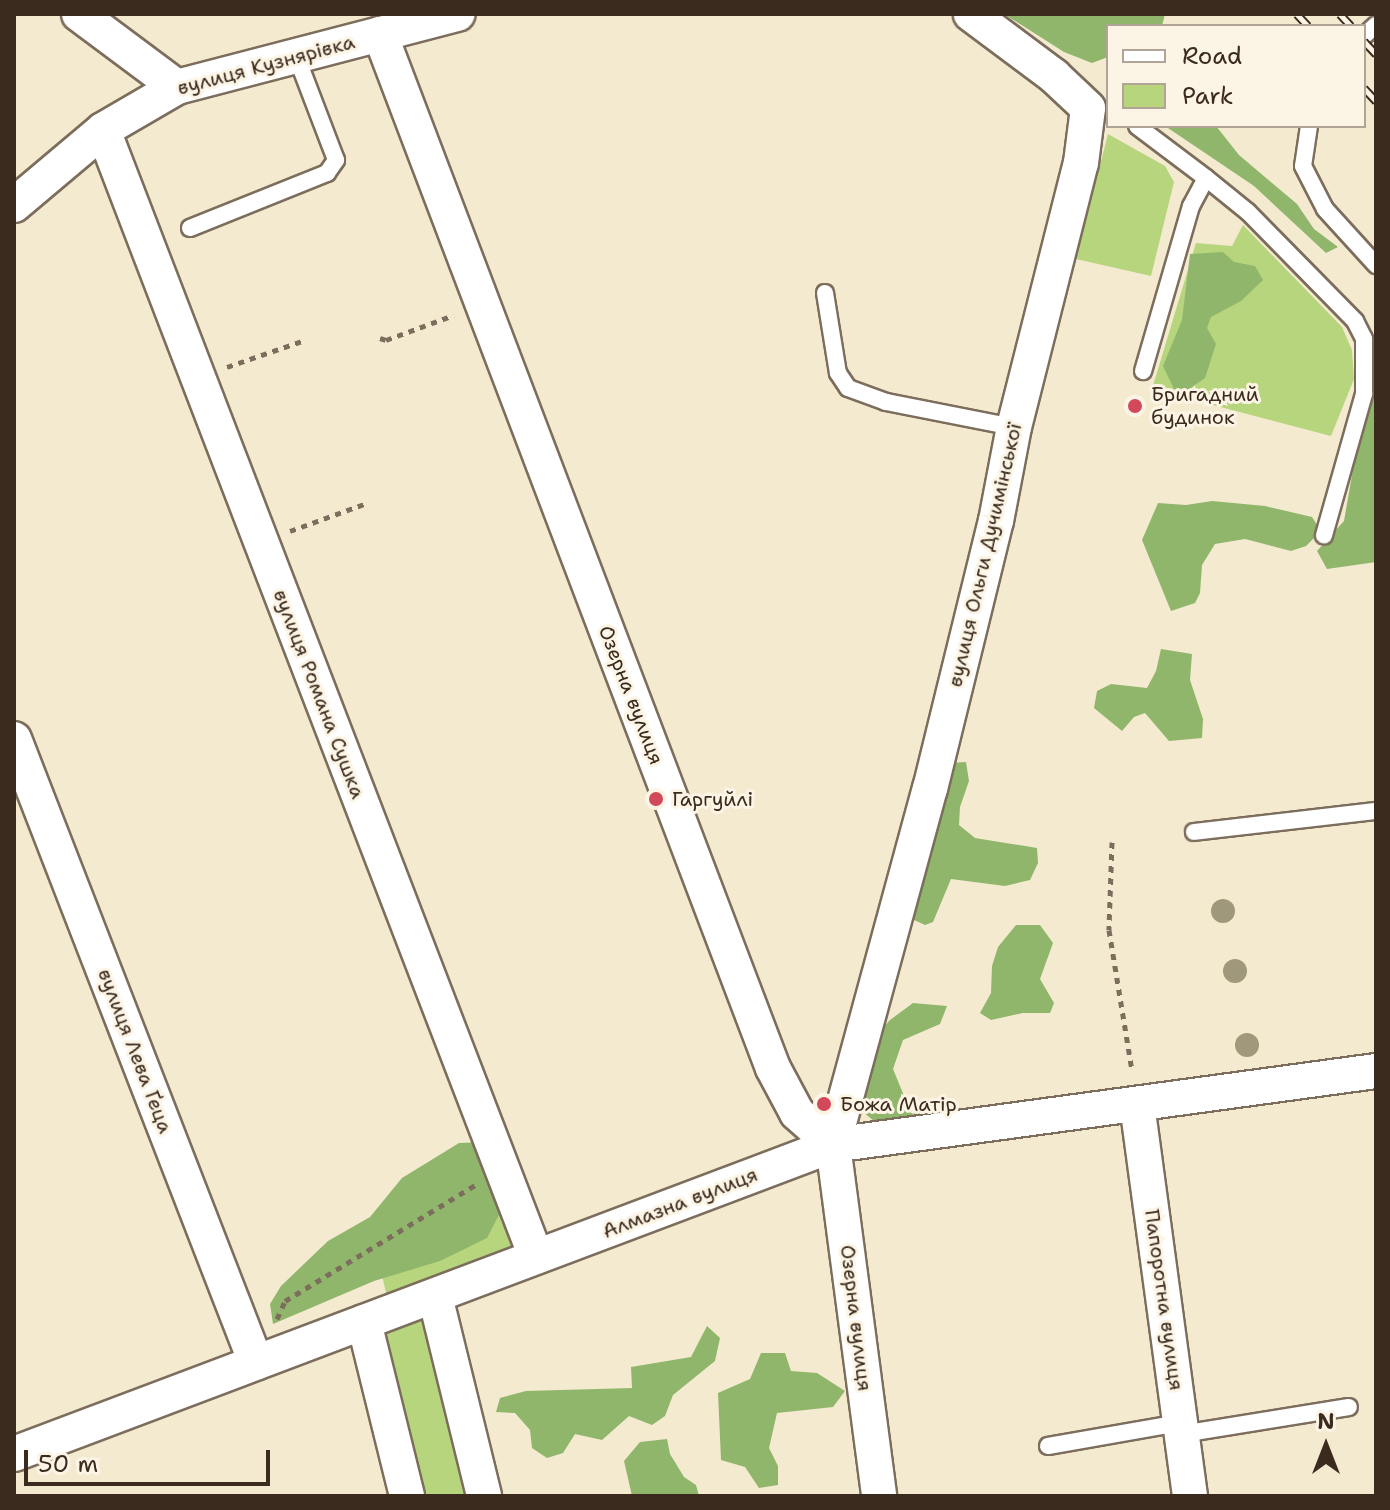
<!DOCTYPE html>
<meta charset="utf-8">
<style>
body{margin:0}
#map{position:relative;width:1390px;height:1510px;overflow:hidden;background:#f4ead0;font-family:"Shantell Sans",sans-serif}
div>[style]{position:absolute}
.green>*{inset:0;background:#b6d57c}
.forest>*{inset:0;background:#90b66c}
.path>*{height:5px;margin-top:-2.5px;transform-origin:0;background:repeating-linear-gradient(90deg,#7c6d5c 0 6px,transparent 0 12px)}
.roads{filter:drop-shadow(2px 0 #7c6d5c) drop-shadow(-2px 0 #7c6d5c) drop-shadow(0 2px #7c6d5c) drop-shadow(0 -2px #7c6d5c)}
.service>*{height:16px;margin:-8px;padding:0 8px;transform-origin:8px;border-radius:8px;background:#fff}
.minor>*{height:34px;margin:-17px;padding:0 17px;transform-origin:17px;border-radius:17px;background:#fff}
.rail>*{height:9px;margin-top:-4.5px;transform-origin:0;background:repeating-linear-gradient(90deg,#fcf5e5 0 18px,#3b2a1e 0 36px);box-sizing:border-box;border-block:2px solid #3b2a1e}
.trees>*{width:24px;height:24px;margin:-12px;border-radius:50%;background:#9f987b}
.dots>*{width:22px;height:22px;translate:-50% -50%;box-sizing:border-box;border:4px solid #fcf5e5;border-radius:50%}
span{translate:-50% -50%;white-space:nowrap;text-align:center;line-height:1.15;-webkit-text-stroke:6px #fcf5e5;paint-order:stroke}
.street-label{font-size:20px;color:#3b2a1e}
.poi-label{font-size:20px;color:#3b2a1e}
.left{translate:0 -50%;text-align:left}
.frame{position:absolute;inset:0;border:16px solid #3b2a1e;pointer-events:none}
.legend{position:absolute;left:1106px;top:24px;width:260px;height:104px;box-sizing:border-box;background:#fcf5e5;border:2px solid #afa495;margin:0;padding:10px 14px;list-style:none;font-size:24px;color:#3b2a1e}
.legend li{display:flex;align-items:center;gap:16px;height:40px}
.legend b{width:40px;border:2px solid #afa495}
.north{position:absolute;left:1286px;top:1406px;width:80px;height:80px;-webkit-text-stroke:6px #fcf5e5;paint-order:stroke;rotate:0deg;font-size:22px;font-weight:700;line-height:32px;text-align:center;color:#3b2a1e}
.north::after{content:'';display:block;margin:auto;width:28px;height:36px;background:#3b2a1e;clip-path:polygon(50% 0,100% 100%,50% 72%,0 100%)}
.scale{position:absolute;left:24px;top:1450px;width:246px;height:36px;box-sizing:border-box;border:4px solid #3b2a1e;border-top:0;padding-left:10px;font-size:24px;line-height:28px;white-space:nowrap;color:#3b2a1e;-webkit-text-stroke:6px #fcf5e5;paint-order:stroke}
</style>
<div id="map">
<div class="green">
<i style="clip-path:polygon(1108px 134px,1165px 166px,1174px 182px,1151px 276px,1076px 259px)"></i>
<i style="clip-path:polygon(1243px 225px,1342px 327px,1352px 350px,1354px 379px,1331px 436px,1152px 389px,1196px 243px,1232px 246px)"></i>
<i style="clip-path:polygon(498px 1201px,517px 1250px,387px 1297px,379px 1262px)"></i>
<i style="clip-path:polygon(424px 1314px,469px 1496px,422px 1496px,380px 1325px)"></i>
</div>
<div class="forest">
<i style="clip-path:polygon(1004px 14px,1165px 14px,1162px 26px,1108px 26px,1108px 57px,1092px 63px,1064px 52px)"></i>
<i style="clip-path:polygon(1165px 126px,1216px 126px,1239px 155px,1297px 204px,1314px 229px,1338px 247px,1326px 253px,1254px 186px)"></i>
<i style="clip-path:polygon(1223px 252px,1234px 262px,1255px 266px,1263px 280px,1241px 301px,1211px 317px,1207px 328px,1216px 344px,1205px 378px,1189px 389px,1174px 389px,1163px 366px,1182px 320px,1190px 254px)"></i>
<i style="clip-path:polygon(1376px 390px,1376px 562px,1327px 569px,1317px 551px,1344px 521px,1361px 423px)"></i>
<i style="clip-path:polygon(1212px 501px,1265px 506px,1312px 517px,1321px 531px,1306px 546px,1291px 551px,1245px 539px,1215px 544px,1202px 565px,1200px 593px,1195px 603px,1171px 611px,1142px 540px,1158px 503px,1186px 505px)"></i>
<i style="clip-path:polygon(1161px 649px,1192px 654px,1190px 680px,1203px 719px,1202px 738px,1169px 741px,1145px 713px,1134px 717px,1122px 731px,1094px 708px,1097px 691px,1111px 684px,1147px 688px,1156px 671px)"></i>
<i style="clip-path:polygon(966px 762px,969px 781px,960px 807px,959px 825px,975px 838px,1037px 848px,1038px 863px,1030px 880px,1005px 886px,951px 879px,933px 922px,925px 925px,912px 919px,949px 763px)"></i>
<i style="clip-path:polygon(1016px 925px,1040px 925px,1053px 943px,1040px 979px,1054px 1003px,1050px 1013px,1023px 1013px,991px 1020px,980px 1013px,991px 993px,992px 966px,998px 947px)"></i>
<i style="clip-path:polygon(913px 1003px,947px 1006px,940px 1024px,903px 1040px,893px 1069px,909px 1108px,934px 1119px,879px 1125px,858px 1108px,868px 1044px,890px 1020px)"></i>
<i style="clip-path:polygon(508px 1141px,505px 1203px,487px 1238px,440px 1261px,374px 1281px,273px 1324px,270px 1304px,281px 1286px,328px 1241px,370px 1217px,402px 1178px,459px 1143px)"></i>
<i style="clip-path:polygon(707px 1326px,720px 1338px,715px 1361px,673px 1395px,665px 1416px,652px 1425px,629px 1416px,602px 1440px,575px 1434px,563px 1453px,547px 1458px,532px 1448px,530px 1430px,515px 1413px,496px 1412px,500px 1398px,526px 1391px,632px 1388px,631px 1367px,691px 1357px)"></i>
<i style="clip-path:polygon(761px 1353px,785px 1353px,791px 1371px,817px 1373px,845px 1391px,833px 1407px,777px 1413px,769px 1448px,778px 1466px,778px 1485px,759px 1488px,745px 1467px,721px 1460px,718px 1393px,750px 1379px)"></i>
<i style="clip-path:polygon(667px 1439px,670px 1454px,684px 1477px,696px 1485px,699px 1496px,632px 1496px,624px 1461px,640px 1442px)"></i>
</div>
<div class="path">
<i style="left:380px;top:338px;width:6px;rotate:18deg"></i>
<i style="left:386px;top:340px;width:72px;rotate:-20.2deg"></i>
<i style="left:227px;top:367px;width:83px;rotate:-19.1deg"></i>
<i style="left:290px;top:531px;width:79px;rotate:-20deg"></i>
<i style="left:1112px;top:842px;width:88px;rotate:92deg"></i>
<i style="left:1109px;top:930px;width:143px;rotate:80.7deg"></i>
<i style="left:277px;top:1319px;width:20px;rotate:-66deg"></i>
<i style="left:285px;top:1301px;width:223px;rotate:-31.4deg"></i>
</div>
<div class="roads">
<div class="service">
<i style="left:1364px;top:36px;width:16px;rotate:-43deg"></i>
<i style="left:1137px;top:126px;width:86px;rotate:37deg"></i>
<i style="left:1206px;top:178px;width:32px;rotate:118deg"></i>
<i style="left:1191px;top:206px;width:172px;rotate:106.2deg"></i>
<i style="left:1309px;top:126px;width:40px;rotate:98.5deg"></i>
<i style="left:1303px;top:166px;width:48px;rotate:62.9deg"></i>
<i style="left:1325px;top:209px;width:76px;rotate:47.7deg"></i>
<i style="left:1206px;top:178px;width:54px;rotate:39deg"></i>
<i style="left:1248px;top:212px;width:153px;rotate:45.5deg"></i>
<i style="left:1355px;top:321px;width:20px;rotate:63deg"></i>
<i style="left:1364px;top:339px;width:55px;rotate:90deg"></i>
<i style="left:1364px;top:394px;width:147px;rotate:105.8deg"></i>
<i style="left:190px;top:228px;width:148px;rotate:-21.9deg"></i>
<i style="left:327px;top:173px;width:16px;rotate:-55deg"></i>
<i style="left:336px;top:160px;width:112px;rotate:-110.9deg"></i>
<i style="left:825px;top:293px;width:81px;rotate:80.8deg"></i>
<i style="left:838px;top:373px;width:18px;rotate:56deg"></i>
<i style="left:848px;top:388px;width:40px;rotate:20.2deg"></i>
<i style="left:886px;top:402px;width:130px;rotate:11.1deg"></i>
<i style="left:1194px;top:832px;width:183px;rotate:-6.6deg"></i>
<i style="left:1182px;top:1434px;width:169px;rotate:-9.2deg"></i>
<i style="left:1048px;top:1446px;width:134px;rotate:-9.9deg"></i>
</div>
<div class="minor">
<i style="left:79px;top:14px;width:122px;rotate:36.7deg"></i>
<i style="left:380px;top:34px;width:1106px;rotate:69.19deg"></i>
<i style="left:773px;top:1068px;width:51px;rotate:61.9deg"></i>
<i style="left:797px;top:1113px;width:48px;rotate:41.6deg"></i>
<i style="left:833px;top:1145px;width:354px;rotate:82.5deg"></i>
<i style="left:103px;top:130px;width:1207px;rotate:68.98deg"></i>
<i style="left:14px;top:205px;width:116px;rotate:-40.1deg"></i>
<i style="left:103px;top:130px;width:86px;rotate:-30.2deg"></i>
<i style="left:177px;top:87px;width:290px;rotate:-14.6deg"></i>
<i style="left:14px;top:739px;width:669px;rotate:68.8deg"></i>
<i style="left:1137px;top:1104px;width:396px;rotate:82.3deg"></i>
<i style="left:833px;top:1145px;width:369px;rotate:-74.8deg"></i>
<i style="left:930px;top:789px;width:276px;rotate:-76.2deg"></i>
<i style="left:996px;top:521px;width:96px;rotate:-79.2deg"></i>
<i style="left:1014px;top:427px;width:272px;rotate:-75.8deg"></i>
<i style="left:1081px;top:163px;width:55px;rotate:-82.7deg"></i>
<i style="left:1088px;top:108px;width:47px;rotate:-136.7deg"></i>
<i style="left:1054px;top:76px;width:104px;rotate:-143.2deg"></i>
<i style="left:435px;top:1296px;width:206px;rotate:76.2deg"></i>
<i style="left:364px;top:1322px;width:179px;rotate:76.1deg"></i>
<i style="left:14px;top:1454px;width:875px;rotate:-20.67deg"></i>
<i style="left:833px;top:1145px;width:548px;rotate:-7.76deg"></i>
</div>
</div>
<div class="rail">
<i style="left:1297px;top:14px;width:16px;rotate:47deg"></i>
<i style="left:1340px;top:14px;width:16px;rotate:47deg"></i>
<i style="left:1364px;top:41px;width:18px;rotate:47deg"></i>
<i style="left:1364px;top:88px;width:18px;rotate:47deg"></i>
</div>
<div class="trees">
<i style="left:1223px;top:911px"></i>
<i style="left:1235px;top:971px"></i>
<i style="left:1247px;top:1045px"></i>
</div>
<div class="dots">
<i style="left:1135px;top:406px;background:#d1495b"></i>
<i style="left:656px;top:799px;background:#d1495b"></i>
<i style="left:824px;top:1104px;background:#d1495b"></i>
</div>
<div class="street-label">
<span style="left:266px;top:65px;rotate:-15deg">вулиця Кузнярівка</span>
<span style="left:985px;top:555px;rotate:-77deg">вулиця Ольги Дучимінської</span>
<span style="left:319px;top:694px;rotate:69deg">вулиця Романа Сушка</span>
<span style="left:631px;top:695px;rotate:69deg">Озерна вулиця</span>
<span style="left:135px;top:1051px;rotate:69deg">вулиця Лева Ґеца</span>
<span style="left:680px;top:1203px;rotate:-21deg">Алмазна вулиця</span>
<span style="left:1164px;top:1300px;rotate:82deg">Папоротна вулиця</span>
<span style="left:856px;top:1318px;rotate:83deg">Озерна вулиця</span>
</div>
<div class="poi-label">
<span class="left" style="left:1151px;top:406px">Бригадний<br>будинок</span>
<span class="left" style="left:672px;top:799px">Гаргуйлі</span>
<span class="left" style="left:840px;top:1104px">Божа Матір</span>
</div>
<div class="frame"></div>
<ul class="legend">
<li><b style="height:10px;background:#fff"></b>Road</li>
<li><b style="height:22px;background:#b6d57c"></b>Park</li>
</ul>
<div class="north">N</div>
<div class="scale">50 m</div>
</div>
